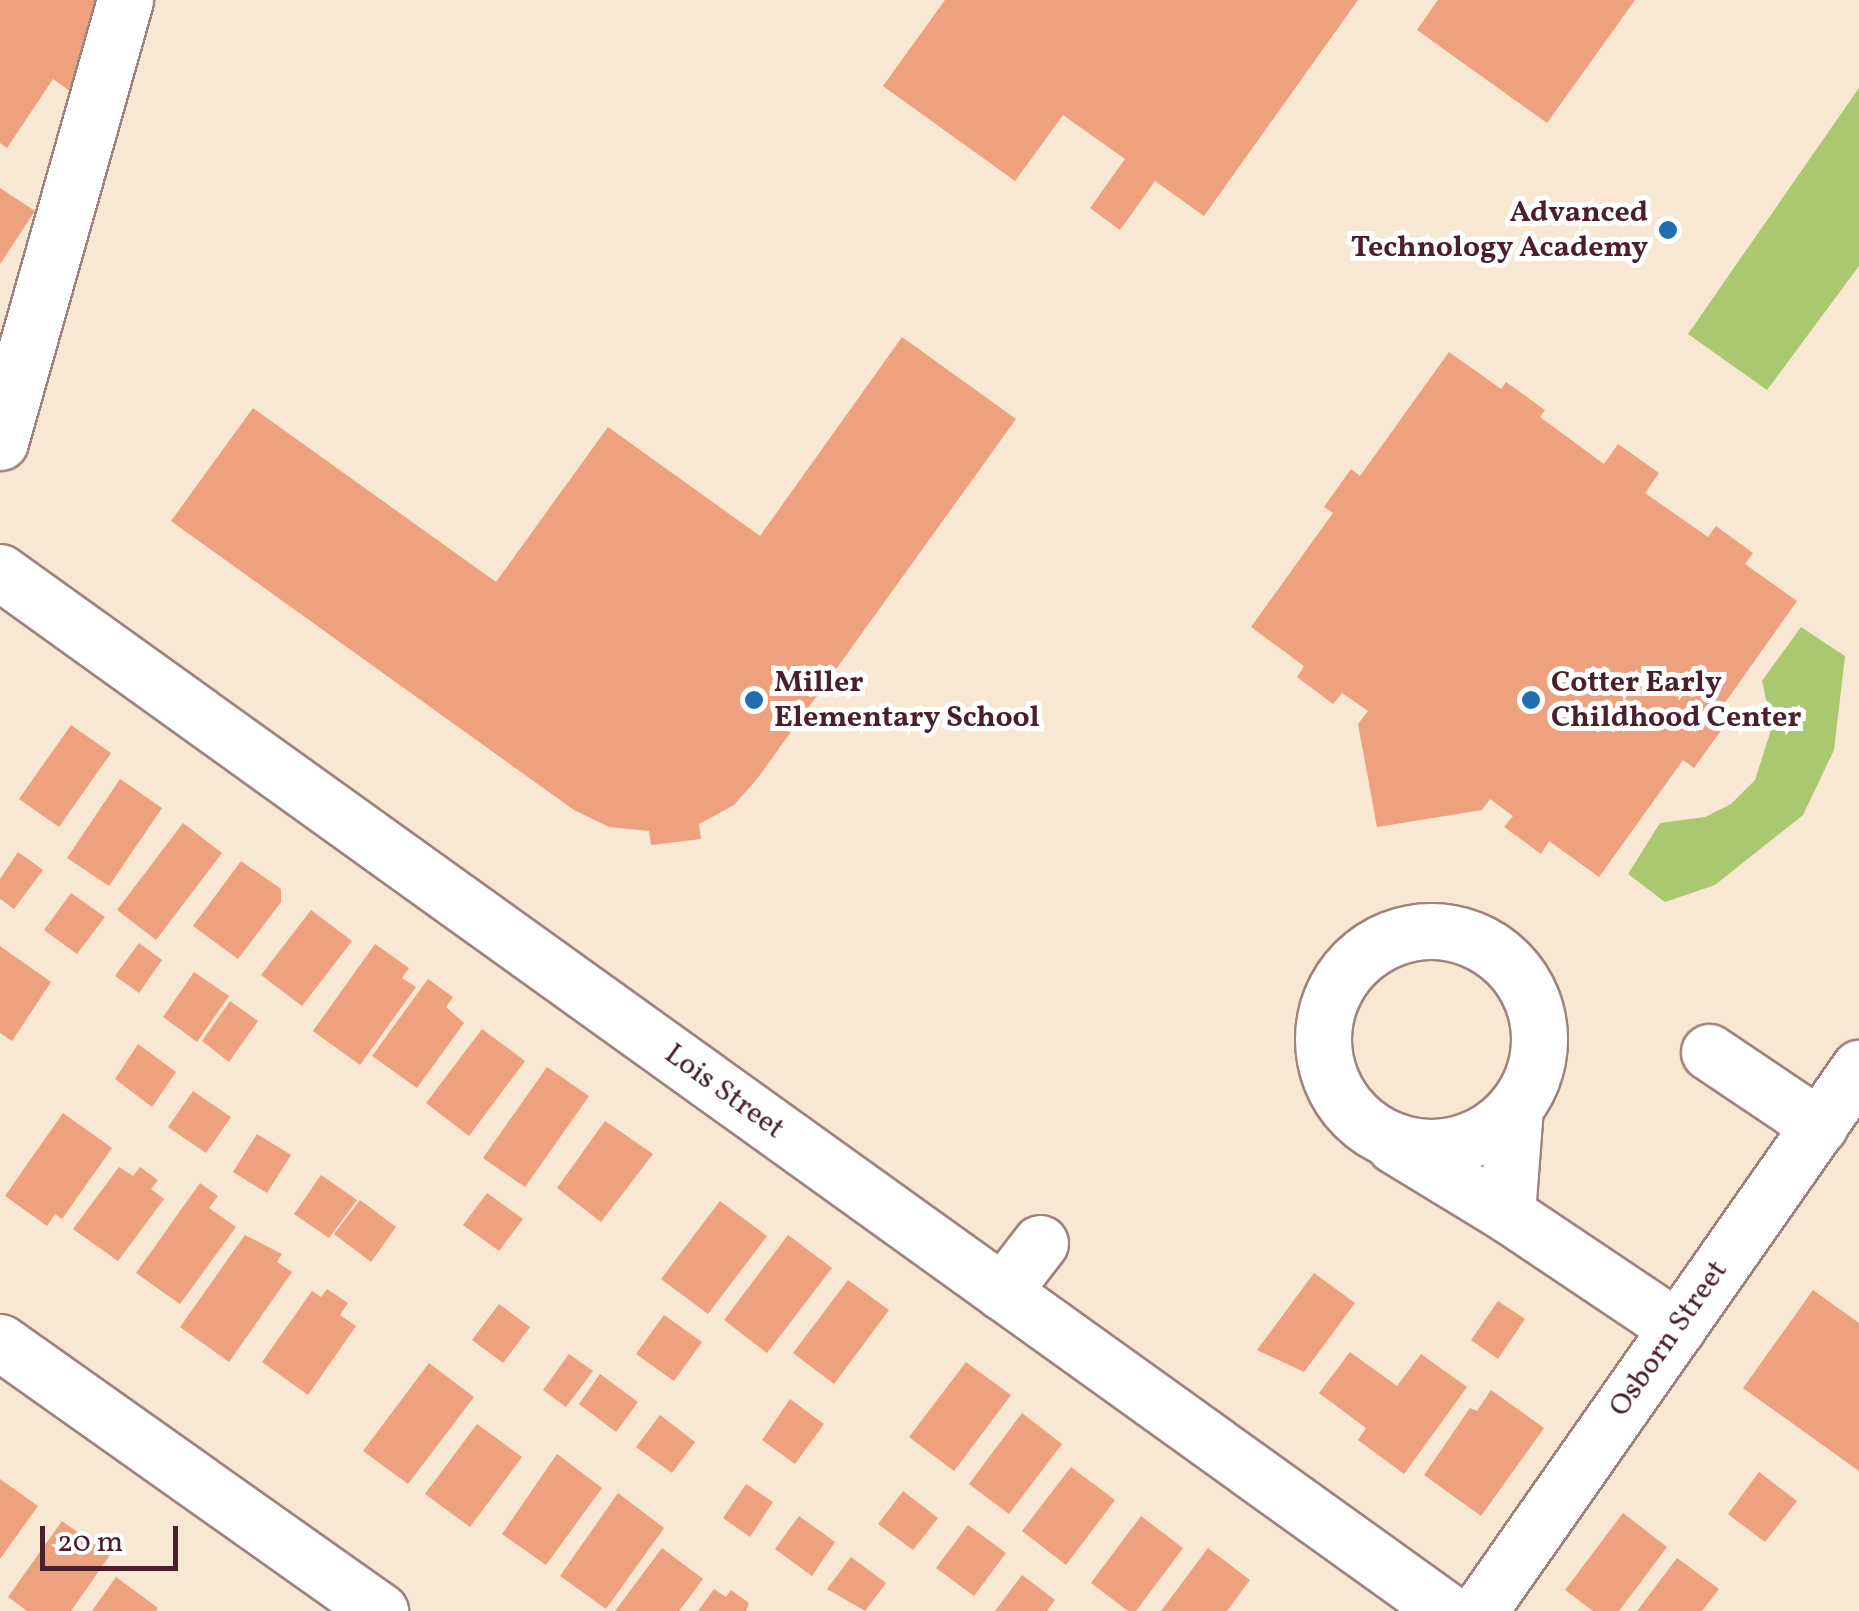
<!DOCTYPE html>
<style>
body{margin:0}
#map{position:relative;width:1859px;height:1611px;overflow:hidden;background:#f7e7d3;font-family:Vollkorn,serif}
div>[style]{position:absolute}
.green>*{inset:0;background:#a9c870}
.building>*{inset:0;background:#eda17e}
.roads{filter:drop-shadow(2px 0 #a0837f) drop-shadow(-2px 0 #a0837f) drop-shadow(0 2px #a0837f) drop-shadow(0 -2px #a0837f)}
.minor>*{height:55px;margin:-27.5px;padding:0 27.5px;transform-origin:27.5px;border-radius:27.5px;background:#fff}
.minor>.ring{margin:-27.5px;padding:0;box-sizing:content-box;background:none;border:55px solid #fff;border-radius:50%}
.dots>*{width:28px;height:28px;translate:-50% -50%;box-sizing:border-box;border:5px solid #fff;border-radius:50%}
span{translate:-50% -50%;white-space:nowrap;text-align:center;line-height:1.15;-webkit-text-stroke:10px #fff;paint-order:stroke}
.poi-label{font-size:30px;color:#4a1f2b;font-weight:700}
.right{translate:-100% -50%;text-align:right}
.left{translate:0 -50%;text-align:left}
.street-label{font-size:30px;color:#4a1f2b}
.scale{position:absolute;left:40px;top:1526px;width:138px;height:45px;box-sizing:border-box;border:5px solid #4a1f2b;border-top:0;padding-left:12px;font-size:30px;line-height:35px;white-space:nowrap;color:#4a1f2b;-webkit-text-stroke:8px #fff;paint-order:stroke}
</style>
<div id="map">
<div class="green">
<i style="clip-path:polygon(1859px 88px,1859px 266px,1767px 390px,1688px 334px)"></i>
<i style="clip-path:polygon(1801px 627px,1845px 656px,1834px 750px,1803px 815px,1715px 885px,1665px 902px,1628px 874px,1660px 823px,1705px 817px,1731px 804px,1755px 780px,1772px 727px,1762px 681px)"></i>
</div>
<div class="building">
<i style="clip-path:polygon(0 0,101px 0,71px 92px,53px 79px,7px 148px,0 143px)"></i>
<i style="clip-path:polygon(945px 0,1358px 0,1204px 216px,1155px 181px,1120px 230px,1090px 208px,1125px 159px,1063px 115px,1015px 181px,883px 86px)"></i>
<i style="clip-path:polygon(1438px 0,1635px 0,1547px 123px,1417px 30px)"></i>
<i style="clip-path:polygon(0 188px,35px 211px,0 264px)"></i>
<i style="clip-path:polygon(902px 337px,1016px 419px,757px 779px,734px 805px,699px 824px,701px 839px,651px 845px,649px 831px,609px 827px,574px 810px,171px 521px,253px 408px,496px 582px,608px 427px,760px 536px)"></i>
<i style="clip-path:polygon(1449px 352px,1501px 389px,1506px 382px,1545px 410px,1540px 417px,1604px 464px,1618px 444px,1659px 473px,1645px 493px,1708px 537px,1716px 526px,1753px 553px,1745px 564px,1797px 601px,1712px 721px,1722px 729px,1694px 768px,1683px 760px,1599px 877px,1549px 841px,1541px 854px,1504px 827px,1513px 816px,1490px 799px,1482px 810px,1377px 827px,1358px 724px,1368px 711px,1342px 693px,1333px 704px,1297px 677px,1304px 666px,1251px 627px,1333px 513px,1324px 507px,1351px 469px,1360px 476px)"></i>
<i style="clip-path:polygon(71px 725px,111px 753px,59px 827px,19px 799px)"></i>
<i style="clip-path:polygon(120px 779px,162px 808px,109px 886px,67px 858px)"></i>
<i style="clip-path:polygon(183px 823px,222px 853px,156px 940px,117px 910px)"></i>
<i style="clip-path:polygon(18px 852px,43px 870px,14px 909px,0 899px,0 879px)"></i>
<i style="clip-path:polygon(241px 861px,281px 889px,281px 902px,238px 959px,193px 926px)"></i>
<i style="clip-path:polygon(71px 893px,105px 917px,77px 954px,44px 930px)"></i>
<i style="clip-path:polygon(311px 910px,352px 941px,302px 1006px,261px 975px)"></i>
<i style="clip-path:polygon(139px 943px,162px 960px,139px 993px,115px 976px)"></i>
<i style="clip-path:polygon(375px 944px,409px 968px,402px 978px,416px 987px,360px 1065px,313px 1031px)"></i>
<i style="clip-path:polygon(0 946px,51px 982px,12px 1041px,0 1033px)"></i>
<i style="clip-path:polygon(194px 972px,229px 996px,197px 1042px,163px 1017px)"></i>
<i style="clip-path:polygon(428px 979px,453px 997px,446px 1007px,464px 1023px,417px 1088px,372px 1056px)"></i>
<i style="clip-path:polygon(230px 1001px,258px 1021px,229px 1062px,202px 1041px)"></i>
<i style="clip-path:polygon(482px 1029px,525px 1061px,469px 1136px,426px 1103px)"></i>
<i style="clip-path:polygon(138px 1044px,176px 1072px,152px 1107px,115px 1079px)"></i>
<i style="clip-path:polygon(547px 1067px,589px 1096px,525px 1187px,483px 1158px)"></i>
<i style="clip-path:polygon(193px 1091px,231px 1117px,206px 1153px,168px 1127px)"></i>
<i style="clip-path:polygon(63px 1113px,112px 1148px,62px 1219px,55px 1214px,47px 1226px,5px 1196px)"></i>
<i style="clip-path:polygon(605px 1121px,653px 1154px,601px 1222px,557px 1188px)"></i>
<i style="clip-path:polygon(257px 1134px,291px 1155px,267px 1193px,233px 1172px)"></i>
<i style="clip-path:polygon(119px 1167px,133px 1176px,140px 1167px,158px 1180px,151px 1189px,164px 1199px,118px 1261px,73px 1229px)"></i>
<i style="clip-path:polygon(321px 1175px,357px 1200px,329px 1238px,294px 1214px)"></i>
<i style="clip-path:polygon(200px 1183px,218px 1196px,209px 1208px,236px 1227px,180px 1304px,136px 1273px)"></i>
<i style="clip-path:polygon(487px 1193px,523px 1219px,499px 1251px,463px 1225px)"></i>
<i style="clip-path:polygon(360px 1200px,396px 1227px,371px 1262px,334px 1234px)"></i>
<i style="clip-path:polygon(720px 1201px,767px 1236px,708px 1314px,661px 1279px)"></i>
<i style="clip-path:polygon(245px 1235px,282px 1254px,277px 1262px,292px 1272px,229px 1362px,180px 1327px)"></i>
<i style="clip-path:polygon(788px 1235px,832px 1268px,767px 1353px,724px 1320px)"></i>
<i style="clip-path:polygon(1314px 1273px,1355px 1303px,1304px 1372px,1257px 1350px)"></i>
<i style="clip-path:polygon(848px 1280px,889px 1310px,834px 1384px,793px 1353px)"></i>
<i style="clip-path:polygon(327px 1289px,348px 1303px,340px 1315px,356px 1326px,308px 1395px,262px 1362px,312px 1291px,321px 1297px)"></i>
<i style="clip-path:polygon(1813px 1290px,1859px 1323px,1859px 1471px,1743px 1388px)"></i>
<i style="clip-path:polygon(1498px 1301px,1525px 1319px,1498px 1359px,1471px 1340px)"></i>
<i style="clip-path:polygon(499px 1304px,530px 1327px,503px 1363px,472px 1340px)"></i>
<i style="clip-path:polygon(664px 1315px,702px 1342px,674px 1381px,636px 1354px)"></i>
<i style="clip-path:polygon(1350px 1352px,1397px 1386px,1421px 1354px,1467px 1387px,1404px 1474px,1358px 1440px,1366px 1428px,1319px 1393px)"></i>
<i style="clip-path:polygon(569px 1354px,593px 1371px,566px 1407px,543px 1390px)"></i>
<i style="clip-path:polygon(966px 1362px,1011px 1395px,954px 1471px,909px 1437px)"></i>
<i style="clip-path:polygon(429px 1363px,474px 1397px,408px 1484px,363px 1451px)"></i>
<i style="clip-path:polygon(600px 1374px,638px 1402px,616px 1432px,579px 1404px)"></i>
<i style="clip-path:polygon(1491px 1390px,1544px 1428px,1481px 1516px,1424px 1475px,1470px 1408px,1477px 1411px)"></i>
<i style="clip-path:polygon(790px 1399px,824px 1424px,795px 1464px,762px 1440px)"></i>
<i style="clip-path:polygon(1022px 1413px,1062px 1444px,1009px 1514px,969px 1484px)"></i>
<i style="clip-path:polygon(660px 1415px,695px 1442px,672px 1473px,636px 1447px)"></i>
<i style="clip-path:polygon(477px 1424px,522px 1457px,470px 1527px,425px 1494px)"></i>
<i style="clip-path:polygon(557px 1454px,602px 1488px,546px 1565px,502px 1534px)"></i>
<i style="clip-path:polygon(1071px 1467px,1115px 1500px,1066px 1565px,1022px 1531px)"></i>
<i style="clip-path:polygon(1759px 1472px,1797px 1501px,1765px 1542px,1728px 1514px)"></i>
<i style="clip-path:polygon(0 1479px,38px 1506px,0 1559px)"></i>
<i style="clip-path:polygon(746px 1484px,773px 1502px,750px 1537px,723px 1518px)"></i>
<i style="clip-path:polygon(903px 1491px,938px 1518px,913px 1550px,878px 1524px)"></i>
<i style="clip-path:polygon(618px 1493px,664px 1528px,606px 1609px,560px 1576px)"></i>
<i style="clip-path:polygon(1623px 1513px,1667px 1547px,1619px 1611px,1593px 1611px,1565px 1590px)"></i>
<i style="clip-path:polygon(799px 1516px,835px 1542px,812px 1576px,775px 1549px)"></i>
<i style="clip-path:polygon(1141px 1516px,1183px 1548px,1136px 1611px,1128px 1611px,1091px 1583px)"></i>
<i style="clip-path:polygon(62px 1521px,110px 1555px,71px 1611px,27px 1611px,8px 1597px)"></i>
<i style="clip-path:polygon(968px 1525px,1006px 1553px,974px 1596px,936px 1568px)"></i>
<i style="clip-path:polygon(662px 1548px,703px 1579px,679px 1611px,615px 1611px)"></i>
<i style="clip-path:polygon(1208px 1548px,1250px 1580px,1227px 1611px,1161px 1611px)"></i>
<i style="clip-path:polygon(851px 1557px,886px 1583px,865px 1611px,827px 1589px)"></i>
<i style="clip-path:polygon(1677px 1558px,1719px 1589px,1702px 1611px,1637px 1611px)"></i>
<i style="clip-path:polygon(1022px 1575px,1055px 1600px,1047px 1611px,995px 1611px)"></i>
<i style="clip-path:polygon(116px 1577px,158px 1608px,156px 1611px,92px 1611px)"></i>
<i style="clip-path:polygon(714px 1589px,726px 1597px,731px 1590px,749px 1603px,746px 1611px,698px 1611px)"></i>
</div>
<div class="roads">
<div class="minor">
<i style="left:0;top:442px;width:459px;rotate:-74.2deg"></i>
<i style="left:0;top:572px;width:1781px;rotate:35.68deg"></i>
<i class="ring" style="left:1323px;top:931px;width:161px;height:161px"></i>
<i style="left:1709px;top:1052px;width:133px;rotate:33.9deg"></i>
<i style="left:1515px;top:1107px;width:107px;rotate:94.3deg"></i>
<i style="left:1507px;top:1214px;width:205px;rotate:33.8deg"></i>
<i style="left:1394px;top:1145px;width:132px;rotate:31.4deg"></i>
<i style="left:1002px;top:1292px;width:62px;rotate:-52.2deg"></i>
<i style="left:0;top:1342px;width:466px;rotate:35.3deg"></i>
<i style="left:1479px;top:1611px;width:663px;rotate:-55.02deg"></i>
</div>
</div>
<div class="dots">
<i style="left:1668px;top:230px;background:#1f6fb2"></i>
<i style="left:754px;top:700px;background:#1f6fb2"></i>
<i style="left:1531px;top:700px;background:#1f6fb2"></i>
</div>
<div class="poi-label">
<span class="right" style="left:1648px;top:230px">Advanced<br>Technology Academy</span>
<span class="left" style="left:774px;top:700px">Miller<br>Elementary School</span>
<span class="left" style="left:1551px;top:700px">Cotter Early<br>Childhood Center</span>
</div>
<div class="street-label">
<span style="left:724px;top:1092px;rotate:36deg">Lois Street</span>
<span style="left:1669px;top:1339px;rotate:-55deg">Osborn Street</span>
</div>
<div class="scale">20 m</div>
</div>
